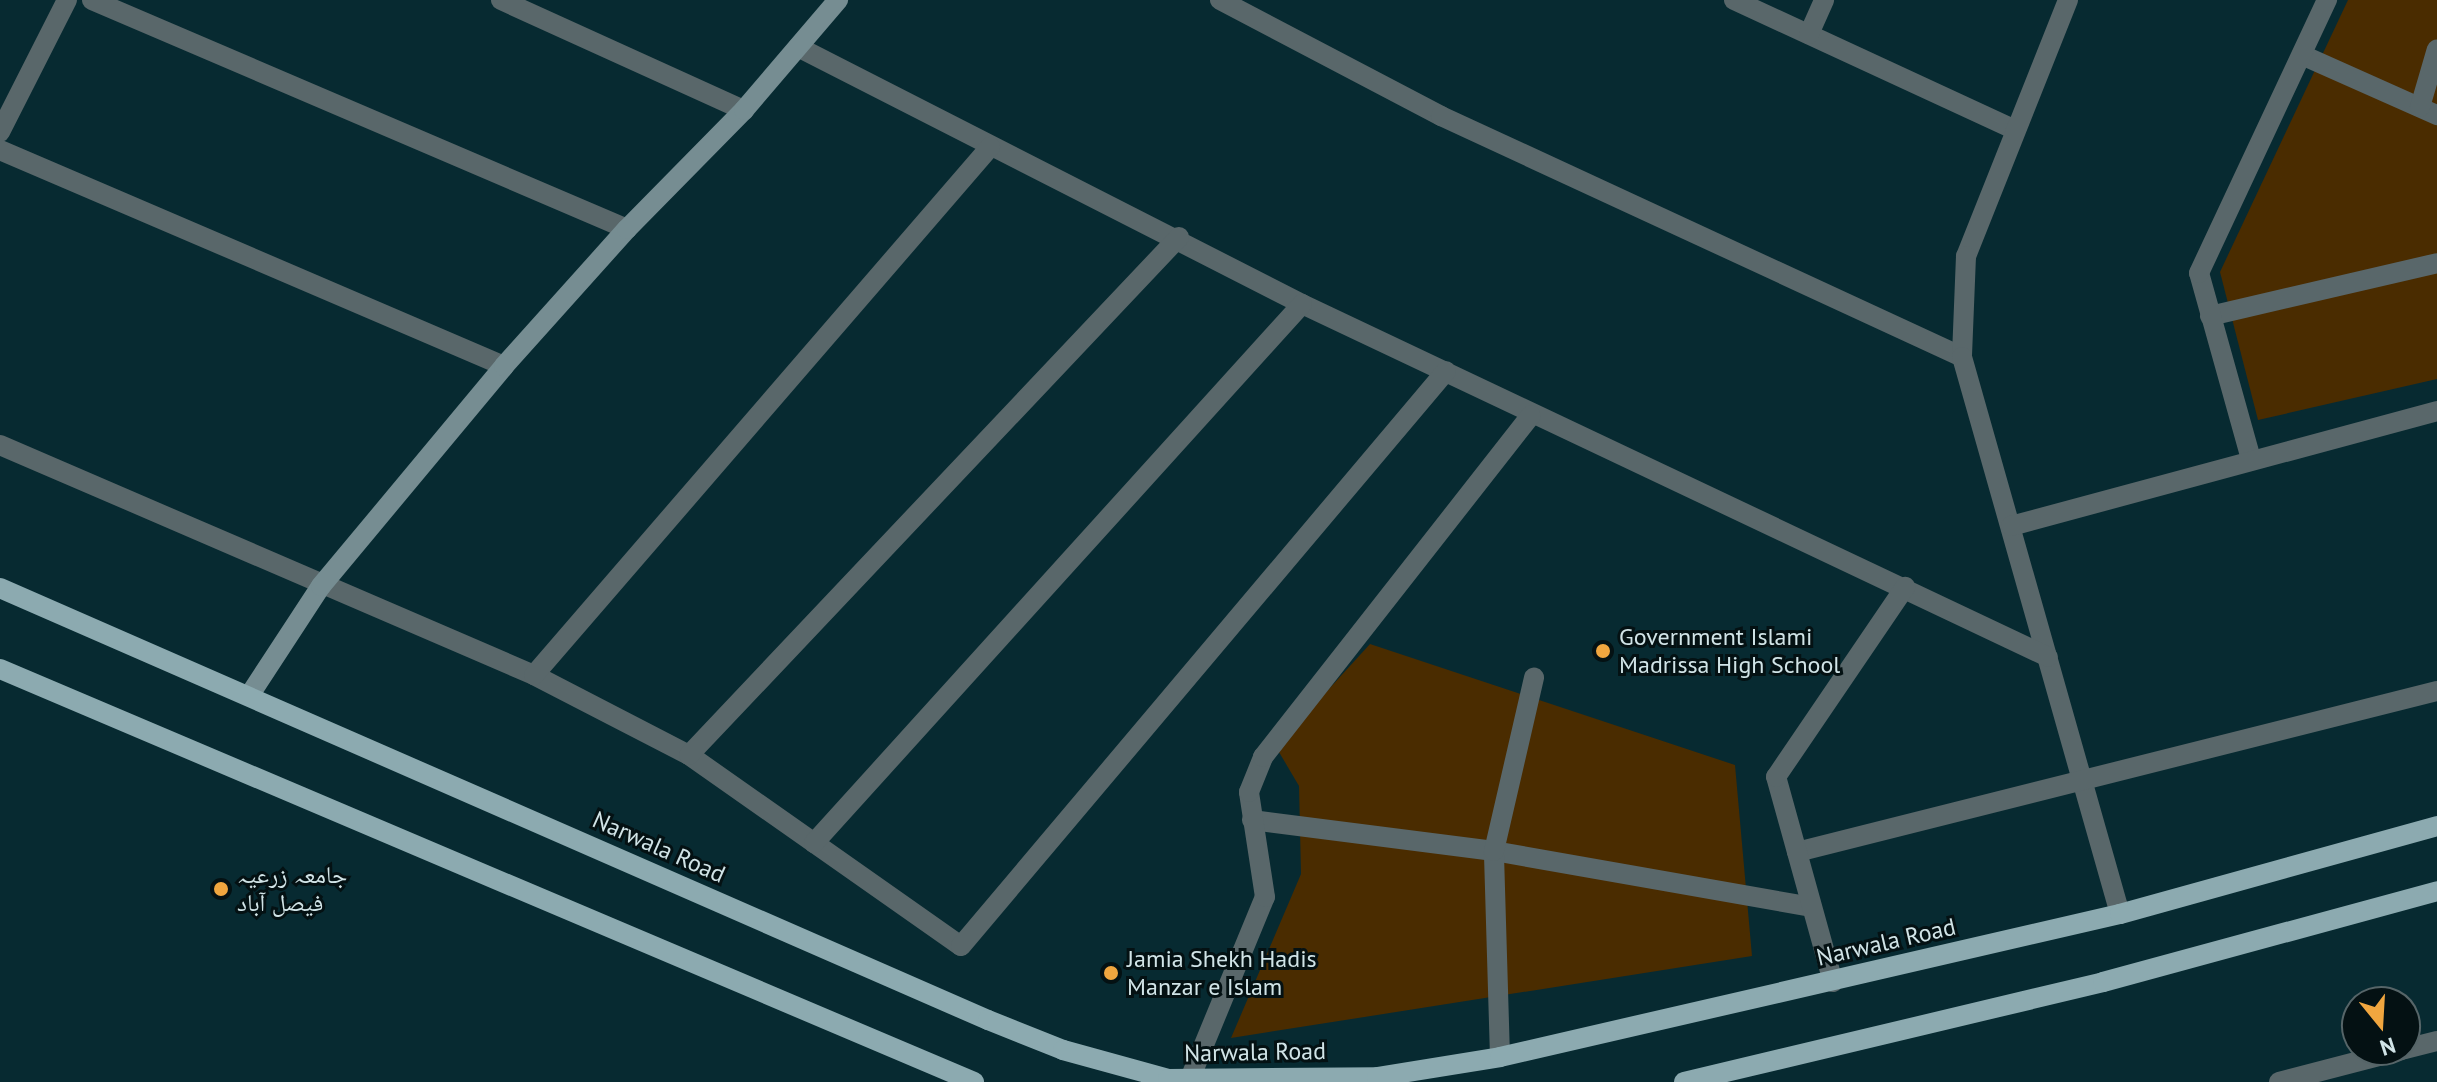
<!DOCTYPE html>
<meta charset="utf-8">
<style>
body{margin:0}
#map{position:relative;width:2437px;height:1082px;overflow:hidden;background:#072a31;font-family:"PT Sans","Noto Naskh Arabic",sans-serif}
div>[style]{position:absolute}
.green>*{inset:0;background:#4a2c00}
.street>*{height:20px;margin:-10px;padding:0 10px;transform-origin:10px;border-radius:10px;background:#59676a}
.secondary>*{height:20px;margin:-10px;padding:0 10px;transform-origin:10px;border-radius:10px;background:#768d92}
.primary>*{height:20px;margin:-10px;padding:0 10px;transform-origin:10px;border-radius:10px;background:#8caab0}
.dots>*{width:22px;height:22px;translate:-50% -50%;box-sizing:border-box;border:4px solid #041113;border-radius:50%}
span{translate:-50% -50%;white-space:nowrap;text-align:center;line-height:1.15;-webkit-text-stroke:6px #041113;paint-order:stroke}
.poi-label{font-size:24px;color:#d1e4e7}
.left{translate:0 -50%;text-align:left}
.street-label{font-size:24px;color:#d1e4e7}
.north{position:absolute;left:2341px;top:986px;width:80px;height:80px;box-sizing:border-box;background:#041113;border:2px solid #566568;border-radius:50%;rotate:162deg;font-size:22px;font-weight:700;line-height:32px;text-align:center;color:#d1e4e7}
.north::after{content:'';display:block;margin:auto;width:28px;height:36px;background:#f0a63f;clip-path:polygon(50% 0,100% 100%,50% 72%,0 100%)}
</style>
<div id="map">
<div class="green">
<i style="clip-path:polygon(2348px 0,2437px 0,2437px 379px,2258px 420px,2220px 272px)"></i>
<i style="clip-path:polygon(1370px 644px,1735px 765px,1752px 956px,1231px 1038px,1301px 874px,1299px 786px,1276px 747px)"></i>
</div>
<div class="street">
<i style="left:92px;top:0;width:582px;rotate:23.17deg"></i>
<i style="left:501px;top:0;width:267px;rotate:24.4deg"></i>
<i style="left:1220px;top:0;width:250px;rotate:27.7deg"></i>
<i style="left:1441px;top:116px;width:574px;rotate:24.82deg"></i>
<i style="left:1734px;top:0;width:307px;rotate:24.8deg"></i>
<i style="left:2068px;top:0;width:276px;rotate:111.7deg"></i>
<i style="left:1966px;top:256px;width:101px;rotate:92.3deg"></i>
<i style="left:1962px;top:357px;width:579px;rotate:74.16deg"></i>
<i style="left:1809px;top:34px;width:37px;rotate:-66deg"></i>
<i style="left:798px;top:47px;width:566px;rotate:27.02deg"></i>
<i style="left:1302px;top:304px;width:825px;rotate:25.32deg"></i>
<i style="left:2302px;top:55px;width:148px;rotate:24deg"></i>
<i style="left:2420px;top:107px;width:60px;rotate:-73.7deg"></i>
<i style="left:0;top:132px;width:148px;rotate:-63.1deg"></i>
<i style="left:0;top:150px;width:548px;rotate:23.2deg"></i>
<i style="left:2210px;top:316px;width:233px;rotate:-13.1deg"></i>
<i style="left:0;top:445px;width:581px;rotate:23.3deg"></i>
<i style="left:534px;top:675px;width:174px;rotate:27.3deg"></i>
<i style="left:689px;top:755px;width:332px;rotate:35.1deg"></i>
<i style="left:961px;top:946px;width:752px;rotate:-49.85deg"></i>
<i style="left:2251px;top:459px;width:193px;rotate:-105.6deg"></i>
<i style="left:2199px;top:273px;width:302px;rotate:-64.9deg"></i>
<i style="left:2011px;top:526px;width:441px;rotate:-15.1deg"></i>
<i style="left:534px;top:675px;width:698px;rotate:-49.18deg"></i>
<i style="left:689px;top:755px;width:713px;rotate:-46.59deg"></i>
<i style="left:1252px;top:820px;width:244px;rotate:7.3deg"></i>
<i style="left:1494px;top:851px;width:322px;rotate:10deg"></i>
<i style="left:814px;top:843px;width:727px;rotate:-47.84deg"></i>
<i style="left:1797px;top:852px;width:660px;rotate:-14.12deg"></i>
<i style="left:1833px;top:982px;width:213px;rotate:-105.5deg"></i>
<i style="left:1776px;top:777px;width:230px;rotate:-55.8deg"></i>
<i style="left:2405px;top:1049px;width:33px;rotate:-14deg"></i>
<i style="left:1500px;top:1057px;width:206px;rotate:-91.7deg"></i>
<i style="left:1494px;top:851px;width:178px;rotate:-77deg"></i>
<i style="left:1189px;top:1081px;width:199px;rotate:-67.6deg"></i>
<i style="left:1265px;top:897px;width:106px;rotate:-98.7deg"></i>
<i style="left:1249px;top:792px;width:38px;rotate:-68deg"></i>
<i style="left:1263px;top:757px;width:434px;rotate:-51.9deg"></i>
<i style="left:2279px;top:1082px;width:127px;rotate:-14.6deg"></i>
</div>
<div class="secondary">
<i style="left:249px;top:696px;width:131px;rotate:-56.8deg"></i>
<i style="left:321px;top:586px;width:286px;rotate:-50.2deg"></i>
<i style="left:504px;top:366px;width:184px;rotate:-48.1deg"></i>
<i style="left:627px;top:229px;width:167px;rotate:-45.5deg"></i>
<i style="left:744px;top:110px;width:145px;rotate:-49.5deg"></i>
</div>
<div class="primary">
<i style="left:0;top:588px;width:1078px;rotate:23.62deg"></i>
<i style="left:988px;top:1020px;width:81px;rotate:21.8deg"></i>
<i style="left:1063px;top:1050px;width:109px;rotate:15.4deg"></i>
<i style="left:1168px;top:1079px;width:209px;rotate:-0.5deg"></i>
<i style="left:1377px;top:1077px;width:125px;rotate:-9.2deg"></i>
<i style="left:1500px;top:1057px;width:636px;rotate:-12.99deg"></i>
<i style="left:2120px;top:914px;width:329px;rotate:-15.5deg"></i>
<i style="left:0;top:669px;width:1058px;rotate:22.98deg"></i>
<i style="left:1684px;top:1082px;width:431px;rotate:-13.4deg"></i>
<i style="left:2103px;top:982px;width:346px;rotate:-15.2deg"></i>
</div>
<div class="dots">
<i style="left:1603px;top:651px;background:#f0a63f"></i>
<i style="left:221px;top:889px;background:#f0a63f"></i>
<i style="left:1111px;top:973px;background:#f0a63f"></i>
</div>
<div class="poi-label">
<span class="left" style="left:1619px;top:651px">Government Islami<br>Madrissa High School</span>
<span class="left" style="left:237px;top:889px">جامعہ زرعیہ<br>فیصل آباد</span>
<span class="left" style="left:1127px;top:973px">Jamia Shekh Hadis<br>Manzar e Islam</span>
</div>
<div class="street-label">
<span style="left:659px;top:847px;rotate:24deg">Narwala Road</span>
<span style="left:1886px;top:942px;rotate:-13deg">Narwala Road</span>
<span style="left:1255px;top:1052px;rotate:-1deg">Narwala Road</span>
</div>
<div class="north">N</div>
</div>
